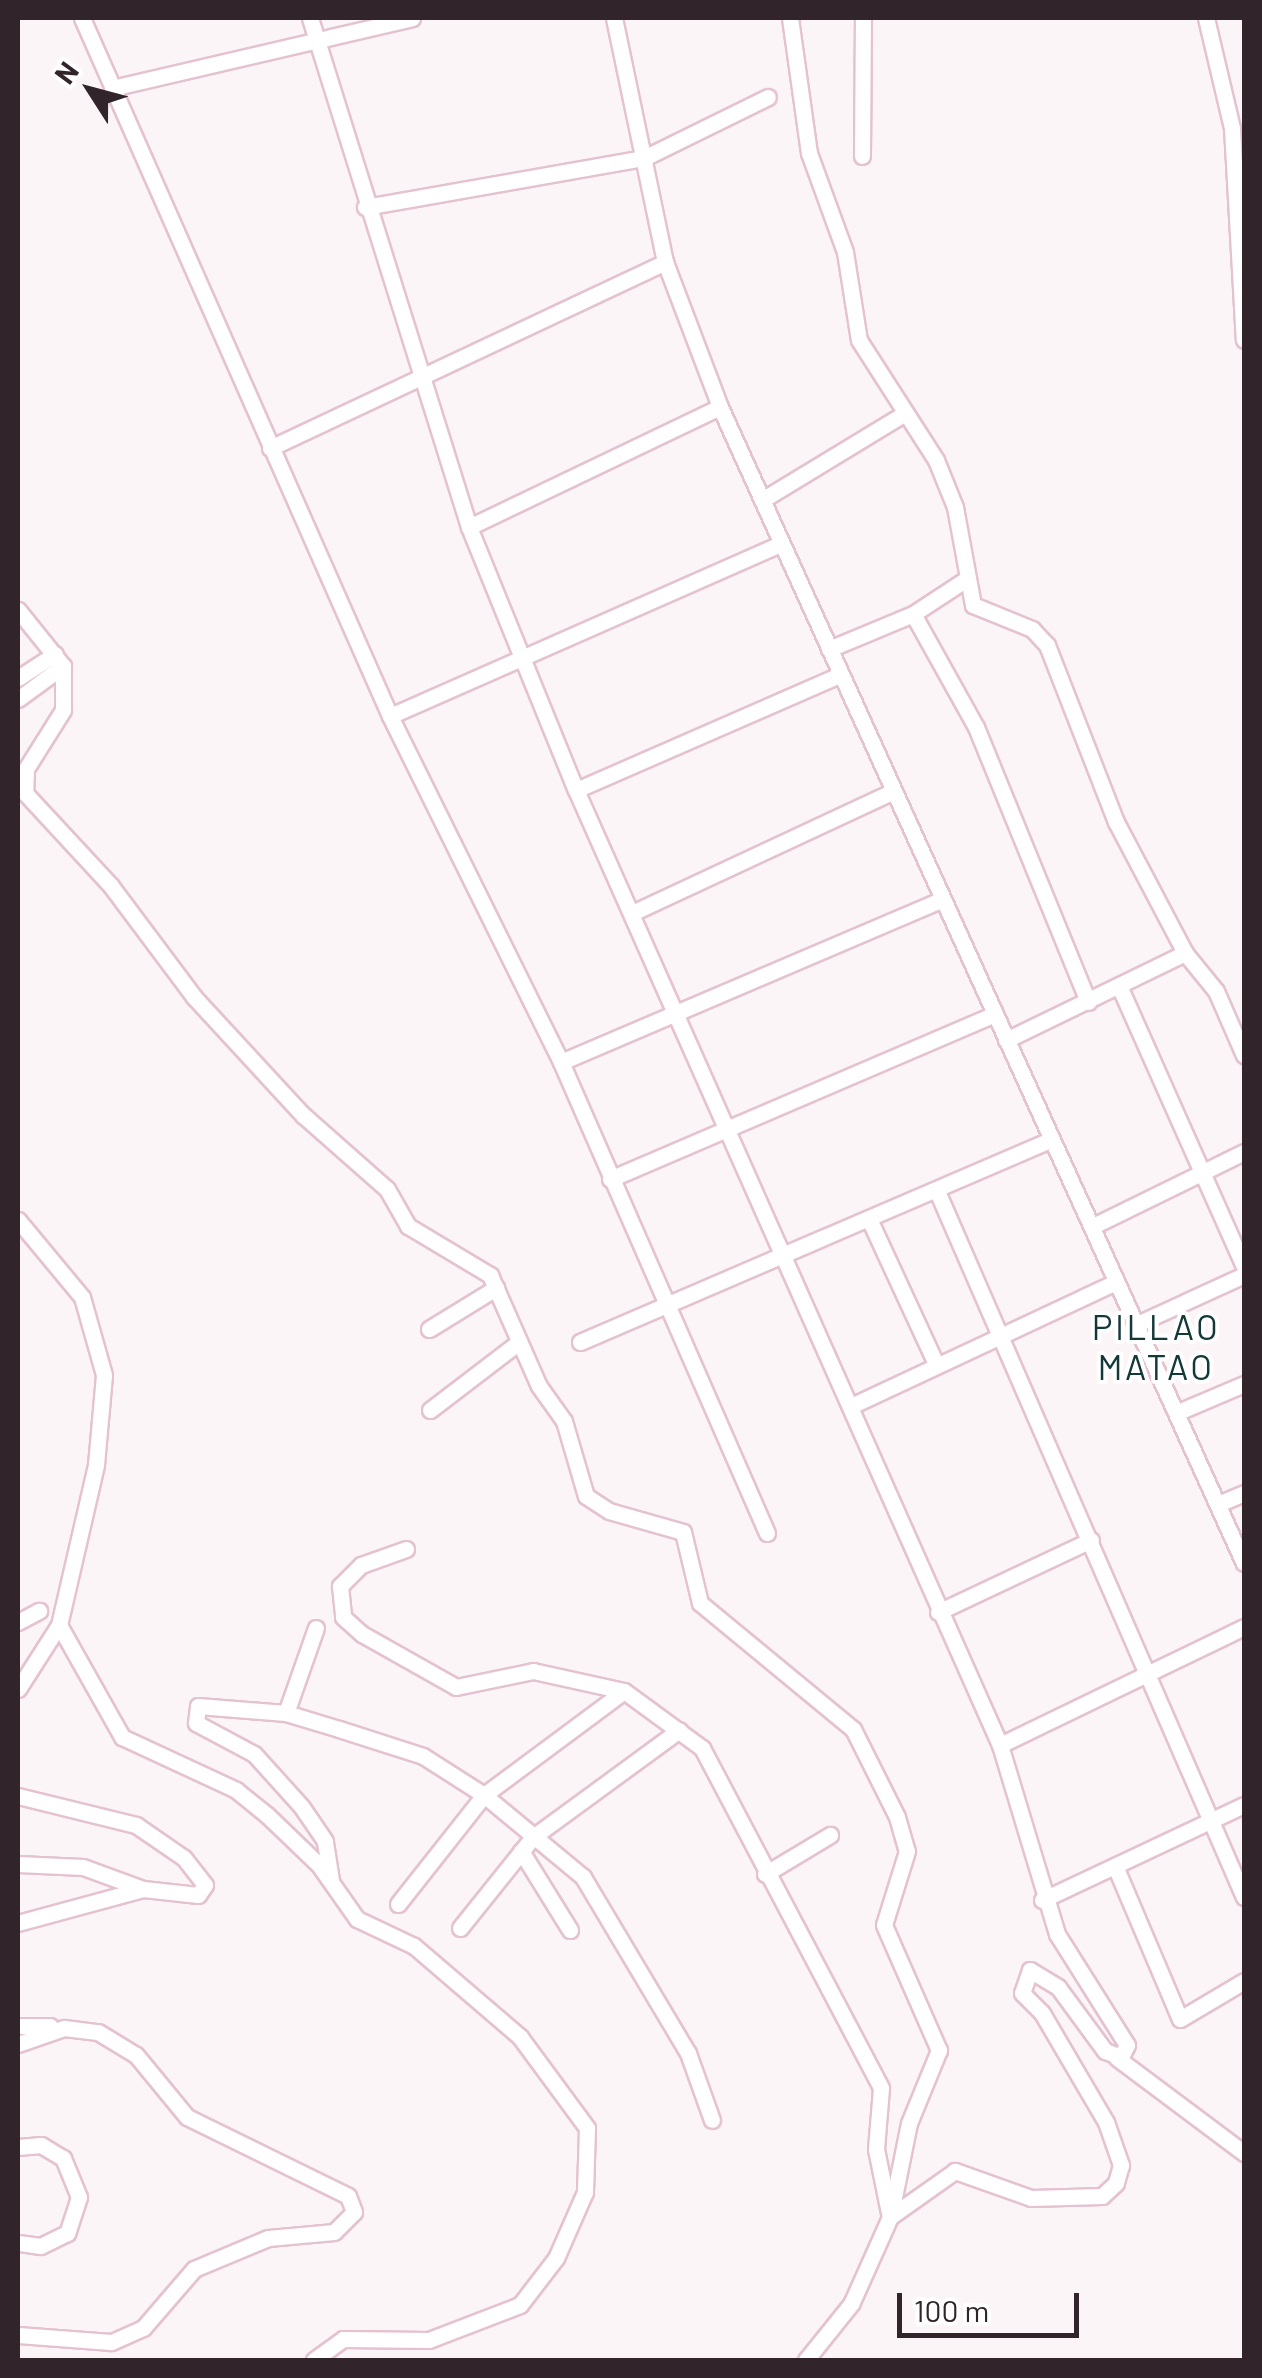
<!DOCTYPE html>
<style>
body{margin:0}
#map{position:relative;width:1262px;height:2378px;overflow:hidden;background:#fcf5f8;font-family:Barlow,sans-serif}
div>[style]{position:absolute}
.roads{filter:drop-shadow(2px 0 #e4c2d0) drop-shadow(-2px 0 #e4c2d0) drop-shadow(0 2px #e4c2d0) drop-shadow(0 -2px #e4c2d0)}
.minor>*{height:15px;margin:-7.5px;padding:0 7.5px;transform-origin:7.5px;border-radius:7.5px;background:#fff}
span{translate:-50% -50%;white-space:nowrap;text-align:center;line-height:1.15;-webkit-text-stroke:8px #fff;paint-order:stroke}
.neighbourhood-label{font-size:35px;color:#143738;letter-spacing:2.5px}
.frame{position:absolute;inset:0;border:20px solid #31242a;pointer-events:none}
.north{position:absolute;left:40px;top:40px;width:100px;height:100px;-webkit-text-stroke:8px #fff;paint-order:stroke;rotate:306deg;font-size:28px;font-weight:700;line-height:40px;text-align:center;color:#31242a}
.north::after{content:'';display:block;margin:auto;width:35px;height:45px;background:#31242a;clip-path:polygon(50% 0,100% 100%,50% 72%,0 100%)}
.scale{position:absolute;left:897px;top:2293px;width:182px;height:45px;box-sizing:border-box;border:5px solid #31242a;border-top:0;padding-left:12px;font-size:30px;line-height:35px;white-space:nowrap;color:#31242a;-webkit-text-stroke:8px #fff;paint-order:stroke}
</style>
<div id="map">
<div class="roads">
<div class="minor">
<i style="left:82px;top:18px;width:763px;rotate:66.19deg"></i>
<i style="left:390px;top:716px;width:386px;rotate:63.7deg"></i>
<i style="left:561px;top:1062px;width:514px;rotate:66.38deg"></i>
<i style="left:310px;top:18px;width:533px;rotate:72.65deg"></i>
<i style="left:469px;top:527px;width:284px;rotate:67.9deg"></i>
<i style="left:576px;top:790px;width:1045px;rotate:66.06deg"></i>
<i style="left:1000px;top:1745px;width:197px;rotate:73.2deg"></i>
<i style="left:1057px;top:1934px;width:131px;rotate:57.8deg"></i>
<i style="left:1127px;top:2045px;width:13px;rotate:117deg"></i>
<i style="left:1121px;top:2057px;width:17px;rotate:-159deg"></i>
<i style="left:1105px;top:2051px;width:79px;rotate:-126.3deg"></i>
<i style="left:1058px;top:1987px;width:33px;rotate:-149deg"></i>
<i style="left:1030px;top:1970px;width:24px;rotate:109deg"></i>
<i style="left:1022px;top:1993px;width:28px;rotate:45deg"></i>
<i style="left:1042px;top:2013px;width:126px;rotate:59.6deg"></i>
<i style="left:1106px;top:2122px;width:46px;rotate:70.8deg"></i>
<i style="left:1121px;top:2165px;width:19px;rotate:106deg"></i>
<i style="left:1116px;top:2183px;width:19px;rotate:137deg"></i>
<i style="left:1102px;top:2196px;width:71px;rotate:178.4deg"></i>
<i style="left:1031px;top:2198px;width:81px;rotate:-160.4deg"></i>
<i style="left:955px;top:2171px;width:80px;rotate:144.7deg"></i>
<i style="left:614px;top:18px;width:249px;rotate:78.2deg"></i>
<i style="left:665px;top:262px;width:155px;rotate:69.2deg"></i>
<i style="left:720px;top:407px;width:1269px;rotate:65.62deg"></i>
<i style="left:790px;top:18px;width:136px;rotate:82deg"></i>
<i style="left:809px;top:153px;width:105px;rotate:70deg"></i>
<i style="left:845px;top:252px;width:89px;rotate:81deg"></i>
<i style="left:859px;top:340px;width:143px;rotate:57.3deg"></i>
<i style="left:936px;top:460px;width:51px;rotate:68deg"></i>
<i style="left:955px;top:507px;width:100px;rotate:79.6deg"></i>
<i style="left:973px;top:605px;width:64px;rotate:22.1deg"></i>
<i style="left:1032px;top:629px;width:22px;rotate:47deg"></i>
<i style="left:1047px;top:645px;width:190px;rotate:68.7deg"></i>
<i style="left:1116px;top:822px;width:148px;rotate:62.2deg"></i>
<i style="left:1185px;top:953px;width:199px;rotate:154.1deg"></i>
<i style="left:1206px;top:18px;width:113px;rotate:76.7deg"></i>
<i style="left:1232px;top:128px;width:212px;rotate:86.8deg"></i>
<i style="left:112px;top:88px;width:308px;rotate:-13.1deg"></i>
<i style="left:862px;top:156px;width:138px;rotate:-89.6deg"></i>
<i style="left:365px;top:207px;width:283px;rotate:-10deg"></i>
<i style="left:644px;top:158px;width:138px;rotate:-26.2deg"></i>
<i style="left:270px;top:448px;width:437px;rotate:-25.2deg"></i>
<i style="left:762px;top:500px;width:164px;rotate:-31.3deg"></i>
<i style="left:469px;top:527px;width:278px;rotate:-25.6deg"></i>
<i style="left:18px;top:610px;width:72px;rotate:51.2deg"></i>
<i style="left:63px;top:666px;width:44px;rotate:90deg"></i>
<i style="left:63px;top:710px;width:70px;rotate:122.1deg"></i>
<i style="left:26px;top:769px;width:24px;rotate:92deg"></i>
<i style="left:25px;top:793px;width:127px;rotate:47.2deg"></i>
<i style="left:111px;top:886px;width:139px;rotate:53.2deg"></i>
<i style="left:194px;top:997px;width:161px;rotate:47.3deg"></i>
<i style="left:303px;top:1115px;width:112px;rotate:41.4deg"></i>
<i style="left:387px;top:1189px;width:43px;rotate:60.4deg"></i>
<i style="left:408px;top:1226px;width:96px;rotate:30.9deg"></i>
<i style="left:490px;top:1275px;width:121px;rotate:66.2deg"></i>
<i style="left:539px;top:1386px;width:43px;rotate:54.5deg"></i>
<i style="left:564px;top:1421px;width:78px;rotate:73.7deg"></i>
<i style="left:586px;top:1496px;width:27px;rotate:33deg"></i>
<i style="left:609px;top:1511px;width:77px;rotate:15.8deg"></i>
<i style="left:683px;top:1532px;width:73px;rotate:76.5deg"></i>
<i style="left:700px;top:1603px;width:198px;rotate:39.5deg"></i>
<i style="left:853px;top:1729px;width:98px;rotate:63.4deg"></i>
<i style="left:897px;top:1817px;width:35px;rotate:74deg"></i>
<i style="left:907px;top:1851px;width:77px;rotate:107.3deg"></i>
<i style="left:884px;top:1925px;width:137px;rotate:66.3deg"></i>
<i style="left:939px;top:2050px;width:79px;rotate:112.3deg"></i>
<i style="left:909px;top:2123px;width:96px;rotate:101.4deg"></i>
<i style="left:890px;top:2217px;width:95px;rotate:114.1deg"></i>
<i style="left:851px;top:2304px;width:72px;rotate:128.8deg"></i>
<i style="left:913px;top:614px;width:129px;rotate:60.9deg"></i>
<i style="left:976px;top:727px;width:297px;rotate:67.8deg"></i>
<i style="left:829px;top:649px;width:91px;rotate:-22.6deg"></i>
<i style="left:913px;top:614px;width:62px;rotate:-33.2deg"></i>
<i style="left:18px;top:678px;width:44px;rotate:-33deg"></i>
<i style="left:18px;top:699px;width:56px;rotate:-36.3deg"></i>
<i style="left:390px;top:716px;width:428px;rotate:-23.8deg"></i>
<i style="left:576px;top:790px;width:289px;rotate:-23.6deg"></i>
<i style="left:632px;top:913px;width:289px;rotate:-25deg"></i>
<i style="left:1185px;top:953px;width:49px;rotate:50.8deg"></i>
<i style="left:1216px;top:991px;width:70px;rotate:66.4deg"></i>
<i style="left:1120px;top:988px;width:305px;rotate:66deg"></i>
<i style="left:561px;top:1062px;width:415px;rotate:-23.1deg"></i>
<i style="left:610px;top:1179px;width:419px;rotate:-23.2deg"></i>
<i style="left:937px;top:1191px;width:770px;rotate:66.5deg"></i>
<i style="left:18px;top:1220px;width:100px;rotate:50.3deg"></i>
<i style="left:82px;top:1297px;width:81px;rotate:74.2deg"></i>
<i style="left:104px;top:1375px;width:90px;rotate:95.1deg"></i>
<i style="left:96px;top:1465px;width:164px;rotate:103deg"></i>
<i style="left:59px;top:1625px;width:76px;rotate:122.6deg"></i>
<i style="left:870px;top:1221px;width:157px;rotate:65.2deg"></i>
<i style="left:1093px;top:1226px;width:168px;rotate:-26.1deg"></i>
<i style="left:1137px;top:1324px;width:118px;rotate:-24.6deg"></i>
<i style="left:429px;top:1329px;width:79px;rotate:-31.5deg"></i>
<i style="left:580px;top:1342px;width:512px;rotate:-23.26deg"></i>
<i style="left:851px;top:1406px;width:293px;rotate:-25.1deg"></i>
<i style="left:430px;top:1410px;width:112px;rotate:-37.4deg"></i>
<i style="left:1178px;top:1412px;width:72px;rotate:-23deg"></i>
<i style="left:1218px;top:1504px;width:28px;rotate:-23deg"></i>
<i style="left:406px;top:1549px;width:48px;rotate:160.4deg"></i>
<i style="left:361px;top:1565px;width:30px;rotate:135deg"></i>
<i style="left:340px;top:1586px;width:31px;rotate:84deg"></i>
<i style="left:343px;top:1617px;width:25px;rotate:42deg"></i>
<i style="left:362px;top:1634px;width:108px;rotate:29.4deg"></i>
<i style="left:456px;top:1687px;width:79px;rotate:-11.7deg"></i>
<i style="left:533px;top:1671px;width:93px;rotate:12.4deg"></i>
<i style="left:624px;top:1691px;width:97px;rotate:36.2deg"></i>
<i style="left:702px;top:1748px;width:384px;rotate:62.2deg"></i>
<i style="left:881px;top:2088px;width:61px;rotate:94.7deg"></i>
<i style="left:876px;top:2149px;width:65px;rotate:78.5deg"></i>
<i style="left:938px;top:1612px;width:169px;rotate:-25.2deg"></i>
<i style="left:18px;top:1622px;width:24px;rotate:-28deg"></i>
<i style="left:59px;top:1625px;width:129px;rotate:60.6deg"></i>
<i style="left:122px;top:1737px;width:126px;rotate:24.9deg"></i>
<i style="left:236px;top:1790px;width:40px;rotate:39deg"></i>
<i style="left:267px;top:1815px;width:72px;rotate:43.9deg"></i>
<i style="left:319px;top:1865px;width:66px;rotate:54.9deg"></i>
<i style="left:357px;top:1919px;width:63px;rotate:25.3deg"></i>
<i style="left:414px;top:1946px;width:140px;rotate:40.6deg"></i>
<i style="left:520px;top:2037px;width:113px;rotate:53.6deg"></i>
<i style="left:587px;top:2128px;width:64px;rotate:91.8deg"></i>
<i style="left:585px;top:2192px;width:72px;rotate:113.7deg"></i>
<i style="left:556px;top:2258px;width:59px;rotate:127.5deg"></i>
<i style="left:520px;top:2305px;width:97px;rotate:159deg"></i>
<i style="left:429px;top:2340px;width:86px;rotate:-179.3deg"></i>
<i style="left:343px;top:2339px;width:36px;rotate:144deg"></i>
<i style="left:286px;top:1713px;width:90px;rotate:-70.6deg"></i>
<i style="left:1000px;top:1745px;width:271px;rotate:-25.8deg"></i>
<i style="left:18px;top:1796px;width:122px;rotate:13.8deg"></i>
<i style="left:136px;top:1825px;width:58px;rotate:34.5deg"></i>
<i style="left:184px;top:1858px;width:34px;rotate:52deg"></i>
<i style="left:205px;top:1885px;width:12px;rotate:125deg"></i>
<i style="left:198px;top:1895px;width:55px;rotate:-173.8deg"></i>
<i style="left:143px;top:1889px;width:130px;rotate:164.8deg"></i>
<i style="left:521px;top:1851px;width:93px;rotate:58.2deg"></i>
<i style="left:18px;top:1864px;width:65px;rotate:2.6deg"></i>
<i style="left:83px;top:1867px;width:64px;rotate:20.1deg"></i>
<i style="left:1115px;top:1866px;width:166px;rotate:67deg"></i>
<i style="left:1180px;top:2019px;width:74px;rotate:-30.7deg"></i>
<i style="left:765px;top:1874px;width:76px;rotate:-31deg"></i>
<i style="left:331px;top:1880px;width:39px;rotate:-99deg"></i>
<i style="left:325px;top:1841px;width:42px;rotate:-124.4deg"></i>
<i style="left:301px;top:1806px;width:70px;rotate:-132.1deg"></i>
<i style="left:254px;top:1754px;width:66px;rotate:-151.9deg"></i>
<i style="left:196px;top:1723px;width:17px;rotate:-83deg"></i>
<i style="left:198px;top:1706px;width:88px;rotate:4.5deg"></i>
<i style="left:286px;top:1713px;width:55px;rotate:16.8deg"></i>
<i style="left:339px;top:1729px;width:88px;rotate:17.8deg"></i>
<i style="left:423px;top:1756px;width:72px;rotate:32.6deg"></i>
<i style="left:484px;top:1795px;width:129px;rotate:39.6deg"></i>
<i style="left:583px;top:1877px;width:205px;rotate:59.2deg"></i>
<i style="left:688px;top:2053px;width:71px;rotate:70.3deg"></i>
<i style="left:1042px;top:1900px;width:223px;rotate:-25.2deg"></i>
<i style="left:398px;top:1904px;width:139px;rotate:-51.7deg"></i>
<i style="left:484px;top:1795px;width:174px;rotate:-36.6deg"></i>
<i style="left:460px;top:1928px;width:117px;rotate:-51.3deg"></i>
<i style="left:533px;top:1837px;width:181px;rotate:-36.2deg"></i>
<i style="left:18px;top:2026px;width:32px"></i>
<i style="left:18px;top:2044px;width:49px;rotate:-19.2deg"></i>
<i style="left:64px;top:2028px;width:34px;rotate:7deg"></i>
<i style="left:98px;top:2032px;width:44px;rotate:31.2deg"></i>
<i style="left:136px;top:2055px;width:80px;rotate:50.6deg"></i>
<i style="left:187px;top:2117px;width:179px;rotate:26.1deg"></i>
<i style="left:348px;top:2196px;width:17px;rotate:69deg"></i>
<i style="left:354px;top:2212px;width:28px;rotate:135deg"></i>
<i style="left:334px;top:2232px;width:66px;rotate:174.8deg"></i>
<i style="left:268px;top:2238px;width:80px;rotate:157.3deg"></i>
<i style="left:194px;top:2269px;width:78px;rotate:130.8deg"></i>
<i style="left:143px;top:2328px;width:35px;rotate:156deg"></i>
<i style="left:111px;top:2342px;width:93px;rotate:-175.7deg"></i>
<i style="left:1117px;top:2058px;width:159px;rotate:36.8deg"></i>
<i style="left:18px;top:2147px;width:23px;rotate:-5deg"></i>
<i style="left:41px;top:2145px;width:26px;rotate:31deg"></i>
<i style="left:63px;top:2158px;width:42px;rotate:67.7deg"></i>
<i style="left:79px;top:2197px;width:38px;rotate:108deg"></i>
<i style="left:67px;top:2233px;width:30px;rotate:154deg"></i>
<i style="left:40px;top:2246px;width:22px;rotate:-172deg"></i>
</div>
</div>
<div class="neighbourhood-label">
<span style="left:1156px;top:1346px">PILLAO<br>MATAO</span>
</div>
<div class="frame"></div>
<div class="north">N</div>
<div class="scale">100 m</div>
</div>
